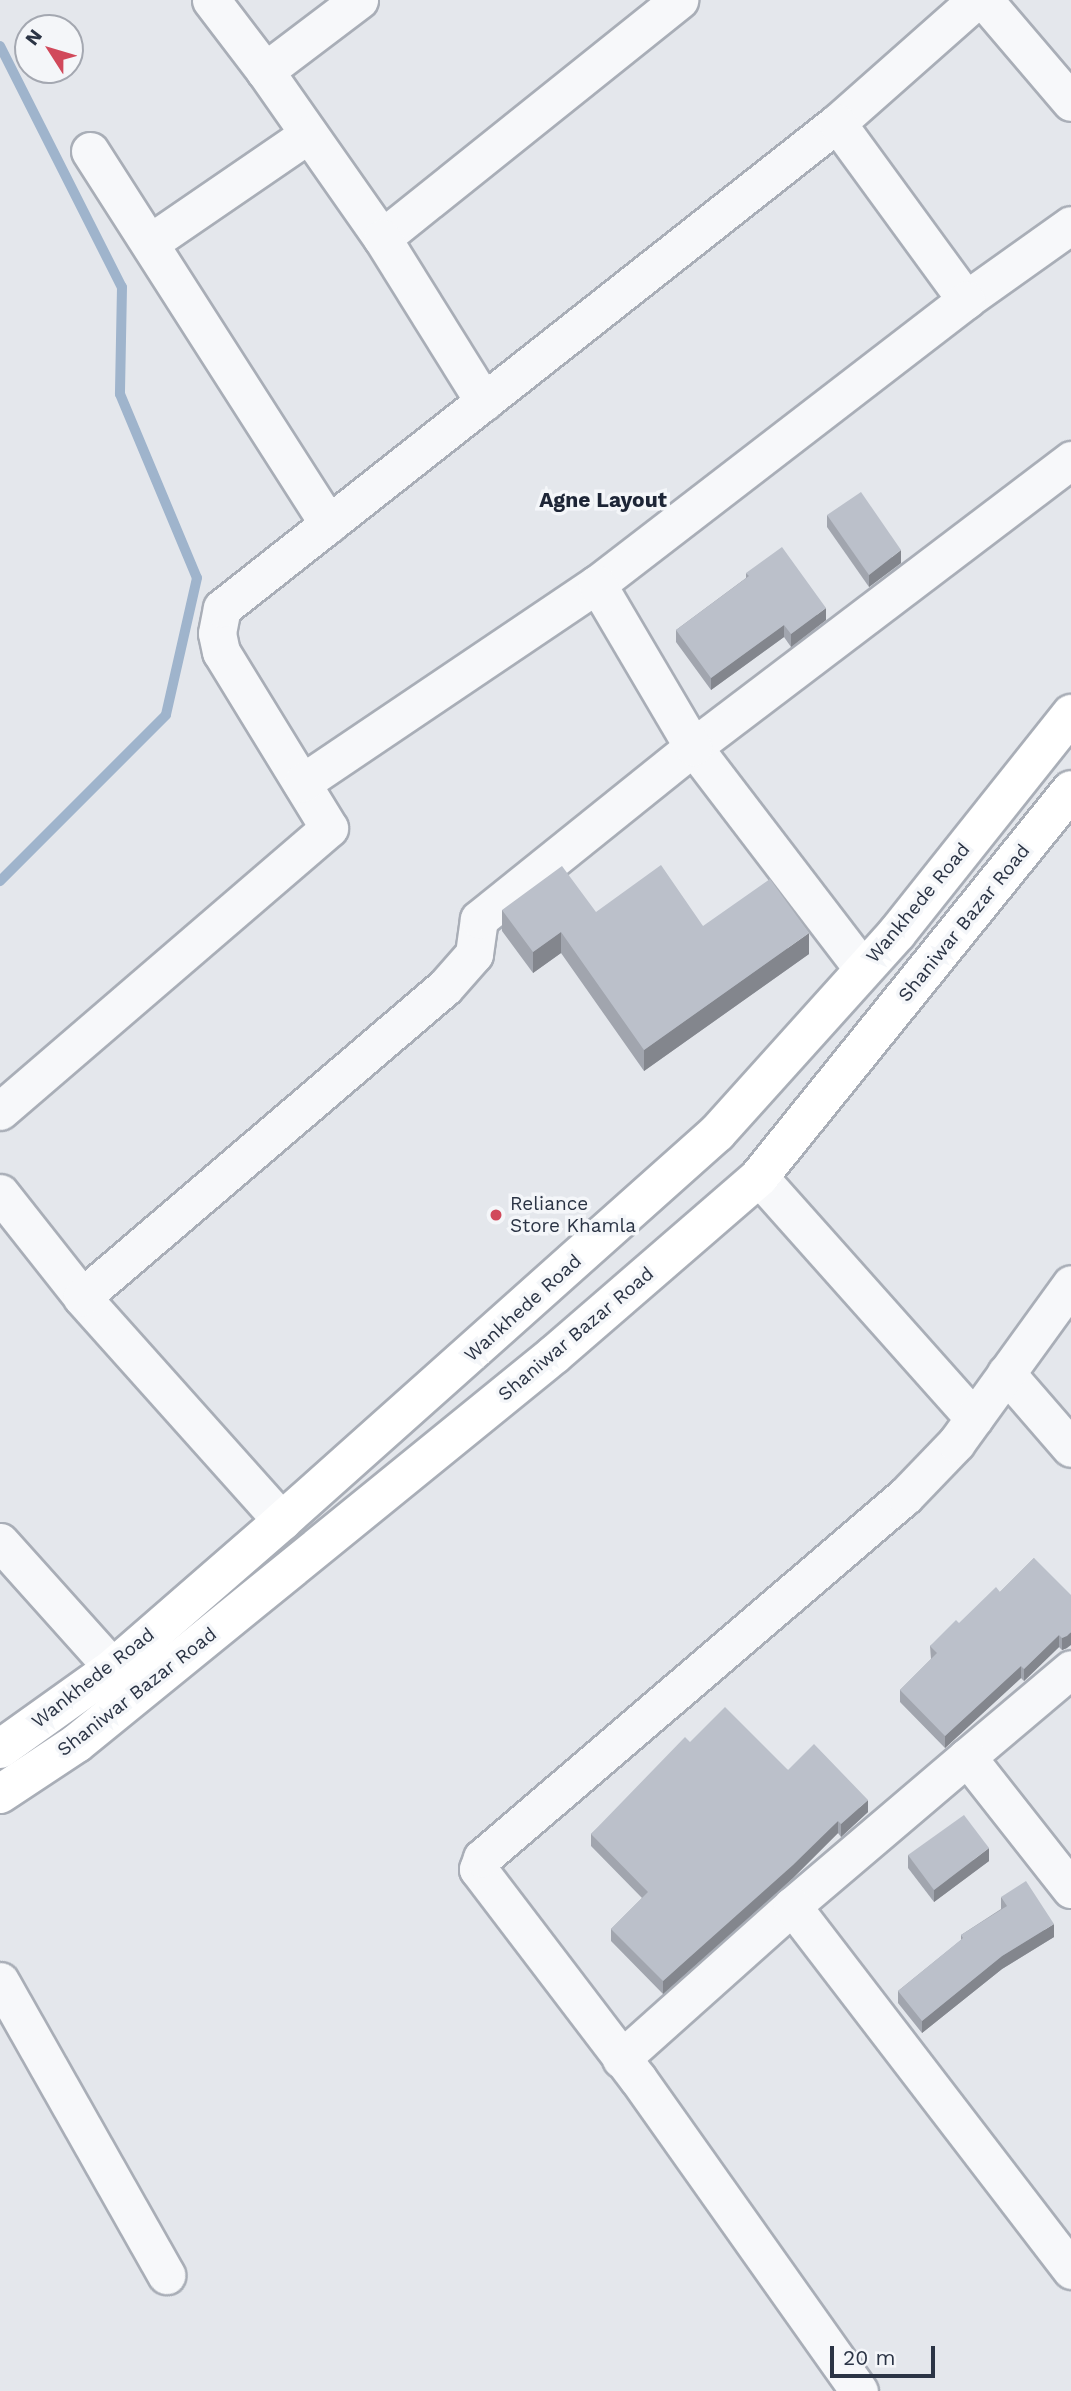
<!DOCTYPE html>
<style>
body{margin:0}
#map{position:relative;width:1071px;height:2391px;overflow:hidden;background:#e4e7ec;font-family:"Work Sans",sans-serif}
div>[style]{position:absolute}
.stream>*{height:10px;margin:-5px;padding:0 5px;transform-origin:5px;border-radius:5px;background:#9fb4cc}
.roads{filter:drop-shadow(2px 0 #a9aeb7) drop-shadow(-2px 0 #a9aeb7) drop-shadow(0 2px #a9aeb7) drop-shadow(0 -2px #a9aeb7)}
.minor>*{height:37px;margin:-18.5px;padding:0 18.5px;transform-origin:18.5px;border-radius:18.5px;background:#f7f8fa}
.secondary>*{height:38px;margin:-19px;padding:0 19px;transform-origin:19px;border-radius:19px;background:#fff}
.wall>*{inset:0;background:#a1a5ae}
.shaded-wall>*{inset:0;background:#83868d}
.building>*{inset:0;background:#bbc0ca}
.dots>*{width:19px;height:19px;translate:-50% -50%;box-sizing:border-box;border:4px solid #f4f6f9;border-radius:50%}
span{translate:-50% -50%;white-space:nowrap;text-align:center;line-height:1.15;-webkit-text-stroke:7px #f4f6f9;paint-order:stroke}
.street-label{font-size:19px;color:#2b3445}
.poi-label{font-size:19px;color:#2b3445}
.left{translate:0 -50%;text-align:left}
.neighbourhood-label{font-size:21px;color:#1d2536;font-weight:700}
.north{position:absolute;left:14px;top:14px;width:70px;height:70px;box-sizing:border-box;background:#f4f6f9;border:2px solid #a4a8b1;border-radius:50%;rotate:307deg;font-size:19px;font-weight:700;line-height:28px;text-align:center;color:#2b3445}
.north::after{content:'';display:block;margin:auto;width:24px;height:32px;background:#d1495b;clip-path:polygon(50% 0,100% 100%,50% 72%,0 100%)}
.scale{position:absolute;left:830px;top:2346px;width:105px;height:32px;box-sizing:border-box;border:4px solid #2b3445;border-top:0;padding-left:9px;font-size:21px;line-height:24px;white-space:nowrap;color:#2b3445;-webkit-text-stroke:5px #f4f6f9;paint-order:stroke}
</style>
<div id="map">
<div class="stream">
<i style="left:0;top:46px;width:270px;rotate:63.2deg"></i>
<i style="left:122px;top:287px;width:107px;rotate:91.1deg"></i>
<i style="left:120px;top:394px;width:199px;rotate:67.3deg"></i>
<i style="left:197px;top:578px;width:140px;rotate:102.8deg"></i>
<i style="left:166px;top:715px;width:235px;rotate:135deg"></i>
</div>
<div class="roads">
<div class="minor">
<i style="left:211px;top:0;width:89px;rotate:52.7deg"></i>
<i style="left:265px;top:71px;width:118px;rotate:-37.1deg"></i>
<i style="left:984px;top:0;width:134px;rotate:49.5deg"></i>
<i style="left:265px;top:71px;width:204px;rotate:55deg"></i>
<i style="left:382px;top:238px;width:381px;rotate:-38.7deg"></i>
<i style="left:837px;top:123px;width:186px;rotate:-41.5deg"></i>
<i style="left:90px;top:151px;width:443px;rotate:57.4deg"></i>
<i style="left:382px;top:238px;width:193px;rotate:58.1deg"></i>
<i style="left:151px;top:242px;width:191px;rotate:-34.4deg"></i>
<i style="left:964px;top:301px;width:131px;rotate:-35.4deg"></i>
<i style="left:863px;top:969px;width:280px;rotate:-127.4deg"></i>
<i style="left:693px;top:747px;width:475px;rotate:-37.2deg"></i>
<i style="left:0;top:1111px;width:434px;rotate:-40.7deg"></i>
<i style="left:329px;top:828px;width:206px;rotate:-121.5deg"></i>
<i style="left:221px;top:652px;width:19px;rotate:-102deg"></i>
<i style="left:217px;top:633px;width:25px;rotate:-79deg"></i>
<i style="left:222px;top:608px;width:783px;rotate:-38.26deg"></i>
<i style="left:837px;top:123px;width:219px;rotate:53.9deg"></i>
<i style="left:966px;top:300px;width:466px;rotate:142.4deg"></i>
<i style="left:597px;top:584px;width:356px;rotate:146deg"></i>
<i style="left:759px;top:1177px;width:323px;rotate:48.3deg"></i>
<i style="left:0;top:1193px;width:132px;rotate:51.7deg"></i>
<i style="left:1006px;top:1373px;width:99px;rotate:49.1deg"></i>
<i style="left:282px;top:1521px;width:300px;rotate:-131.8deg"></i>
<i style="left:82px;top:1297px;width:477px;rotate:-40.5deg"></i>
<i style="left:445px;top:987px;width:44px;rotate:-48.7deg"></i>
<i style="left:474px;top:954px;width:35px;rotate:-82deg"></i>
<i style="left:479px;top:919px;width:275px;rotate:-38.8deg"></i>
<i style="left:693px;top:747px;width:189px;rotate:-120.5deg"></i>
<i style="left:0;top:1542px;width:169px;rotate:48.1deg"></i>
<i style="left:967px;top:1757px;width:136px;rotate:-40.2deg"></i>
<i style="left:792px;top:1906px;width:230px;rotate:-40.4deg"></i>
<i style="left:967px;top:1757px;width:168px;rotate:51.8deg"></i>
<i style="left:0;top:1981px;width:338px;rotate:60.5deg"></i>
<i style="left:621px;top:2059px;width:229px;rotate:-41.8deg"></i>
<i style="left:792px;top:1906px;width:459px;rotate:52.5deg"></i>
<i style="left:859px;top:2391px;width:382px;rotate:-125.3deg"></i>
<i style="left:638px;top:2079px;width:264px;rotate:-127.3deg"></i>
<i style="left:478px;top:1869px;width:12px;rotate:-70deg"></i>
<i style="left:482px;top:1858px;width:557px;rotate:-40.56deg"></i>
<i style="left:905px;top:1496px;width:74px;rotate:-46.1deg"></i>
<i style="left:956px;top:1443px;width:196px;rotate:-54.1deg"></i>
</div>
<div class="secondary">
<i style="left:0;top:1749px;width:139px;rotate:-35.6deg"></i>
<i style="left:113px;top:1668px;width:224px;rotate:-41deg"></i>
<i style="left:282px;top:1521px;width:583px;rotate:-41.73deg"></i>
<i style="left:717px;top:1133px;width:269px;rotate:-48deg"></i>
<i style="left:897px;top:933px;width:280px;rotate:-51.5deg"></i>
<i style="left:0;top:1794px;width:92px;rotate:-33.5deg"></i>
<i style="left:77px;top:1743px;width:616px;rotate:-39.14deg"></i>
<i style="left:555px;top:1354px;width:270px;rotate:-40.9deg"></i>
<i style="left:759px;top:1177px;width:497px;rotate:-51.1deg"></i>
</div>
</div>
<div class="wall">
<i style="clip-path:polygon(827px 515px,901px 563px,869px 587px,827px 527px)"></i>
<i style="clip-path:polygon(746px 573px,826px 620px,791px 647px,784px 637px,711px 690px,676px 642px,676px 630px,746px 578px)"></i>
<i style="clip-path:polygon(502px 910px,596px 912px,703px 926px,809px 954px,644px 1071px,561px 953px,533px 973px,502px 931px)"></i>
<i style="clip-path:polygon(1034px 1558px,1067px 1648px,1062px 1650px,1059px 1647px,1024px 1681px,1021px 1678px,945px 1748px,900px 1702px,900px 1690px,931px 1659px,930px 1646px,1000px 1592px)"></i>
<i style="clip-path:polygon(690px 1742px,788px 1770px,868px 1812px,841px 1837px,838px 1833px,793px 1878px,663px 1994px,611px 1941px,611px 1929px,642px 1898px,591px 1846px,591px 1834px)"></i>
<i style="clip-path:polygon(908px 1855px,989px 1861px,934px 1902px,908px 1868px)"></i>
<i style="clip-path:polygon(1001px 1897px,1054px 1937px,1002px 1969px,922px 2033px,898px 2003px,898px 1991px,961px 1940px,961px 1935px,1001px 1909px)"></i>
</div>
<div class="shaded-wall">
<i style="clip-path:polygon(901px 550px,901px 563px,869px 587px,869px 575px)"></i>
<i style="clip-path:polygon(826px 608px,826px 620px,791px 647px,791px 634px)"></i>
<i style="clip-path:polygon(784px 625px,784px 637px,711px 690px,711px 678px)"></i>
<i style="clip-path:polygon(561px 932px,561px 953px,533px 973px,533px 952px)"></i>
<i style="clip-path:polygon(809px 933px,809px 954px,644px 1071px,644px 1050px)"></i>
<i style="clip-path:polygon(1071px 1632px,1071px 1645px,1067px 1648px,1062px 1650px,1062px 1638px)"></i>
<i style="clip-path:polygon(1059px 1635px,1059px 1647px,1024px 1681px,1024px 1669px)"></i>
<i style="clip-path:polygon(1021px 1666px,1021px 1678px,945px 1748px,945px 1736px)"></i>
<i style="clip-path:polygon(868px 1800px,868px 1812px,841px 1837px,841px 1824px)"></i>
<i style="clip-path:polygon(838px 1821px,838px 1833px,793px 1878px,663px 1994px,663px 1981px)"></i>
<i style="clip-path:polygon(989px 1848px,989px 1861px,934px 1902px,934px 1890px)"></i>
<i style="clip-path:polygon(1054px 1924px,1054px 1937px,1002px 1969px,922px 2033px,922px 2021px,1002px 1956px)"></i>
</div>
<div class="building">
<i style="clip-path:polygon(861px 492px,901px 550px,869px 575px,827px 515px)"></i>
<i style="clip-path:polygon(782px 547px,826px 608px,791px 634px,784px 625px,711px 678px,676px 630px,749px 576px,746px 573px)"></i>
<i style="clip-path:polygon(661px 865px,703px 926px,770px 879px,809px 933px,644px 1050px,561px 932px,533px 952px,502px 910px,562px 866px,596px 912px)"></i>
<i style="clip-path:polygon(1034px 1558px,1071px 1595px,1071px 1632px,1067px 1636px,1062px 1638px,1059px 1635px,1024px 1669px,1021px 1666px,945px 1736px,900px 1690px,937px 1653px,930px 1646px,956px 1620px,959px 1623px,996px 1587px,1000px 1592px)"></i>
<i style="clip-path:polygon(725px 1707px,788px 1770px,814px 1744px,868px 1800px,841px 1824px,838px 1821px,793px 1865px,663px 1981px,611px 1929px,648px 1892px,591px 1834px,685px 1737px,690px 1742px)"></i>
<i style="clip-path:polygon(964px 1815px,989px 1848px,934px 1890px,908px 1855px)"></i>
<i style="clip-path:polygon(1026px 1881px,1054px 1924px,1002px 1956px,922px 2021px,898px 1991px,963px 1938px,961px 1935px,1007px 1906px,1001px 1897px)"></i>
</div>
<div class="dots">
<i style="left:496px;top:1215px;background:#d1495b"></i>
</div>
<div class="street-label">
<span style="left:918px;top:903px;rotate:-50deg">Wankhede Road</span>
<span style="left:964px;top:923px;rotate:-51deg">Shaniwar Bazar Road</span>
<span style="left:523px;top:1308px;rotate:-42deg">Wankhede Road</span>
<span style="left:576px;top:1334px;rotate:-40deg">Shaniwar Bazar Road</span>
<span style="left:93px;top:1678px;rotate:-38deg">Wankhede Road</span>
<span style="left:137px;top:1692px;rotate:-38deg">Shaniwar Bazar Road</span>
</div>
<div class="poi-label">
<span class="left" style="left:510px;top:1215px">Reliance<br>Store Khamla</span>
</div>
<div class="neighbourhood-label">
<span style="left:603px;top:500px">Agne Layout</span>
</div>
<div class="north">N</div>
<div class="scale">20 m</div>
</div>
